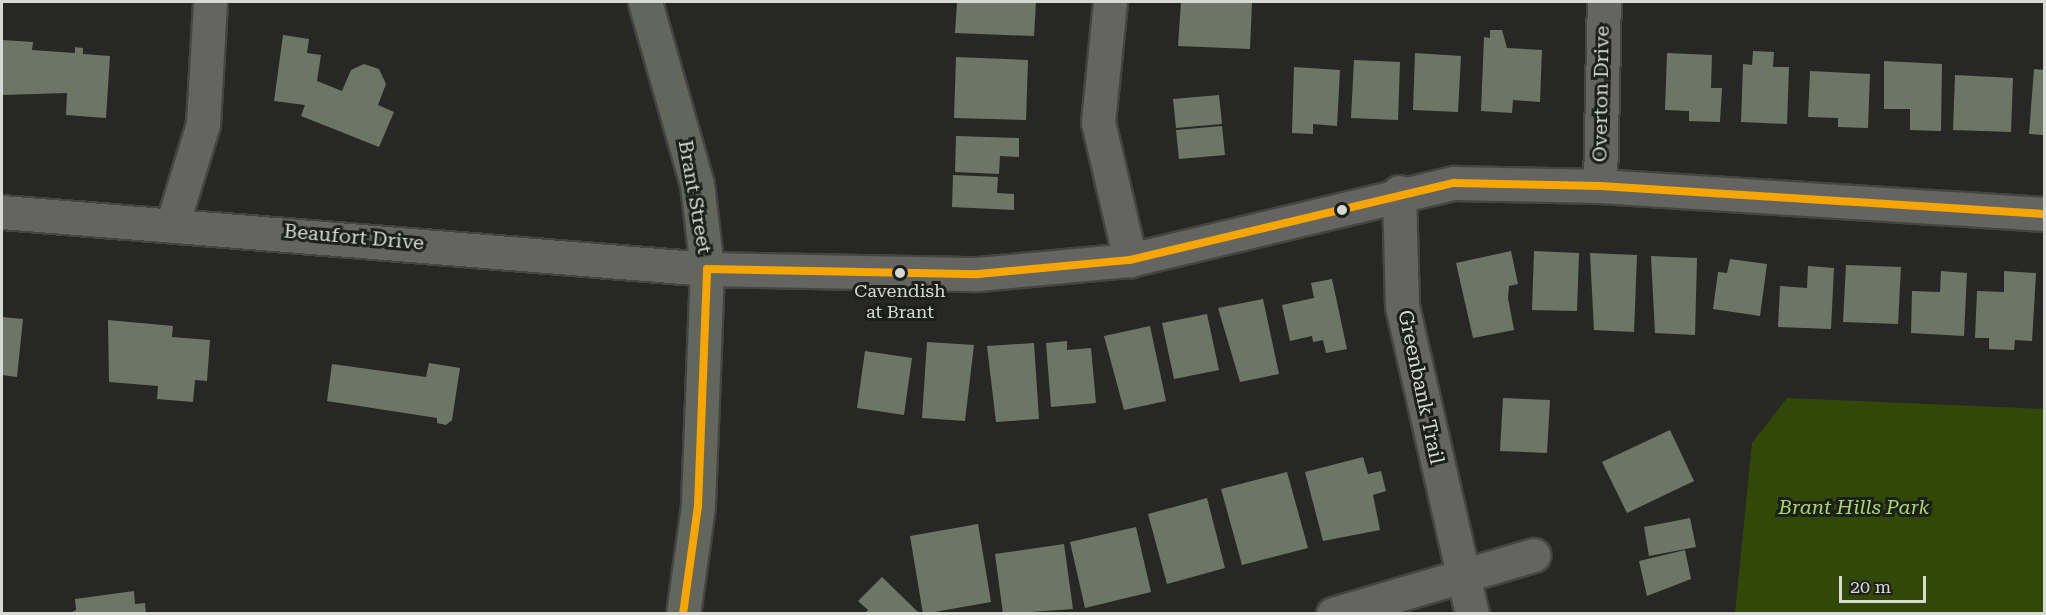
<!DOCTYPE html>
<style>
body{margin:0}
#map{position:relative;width:2046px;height:615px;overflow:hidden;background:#272825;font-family:"Roboto Serif",serif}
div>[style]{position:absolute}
.green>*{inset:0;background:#314806}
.building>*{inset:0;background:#6d7664}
.roads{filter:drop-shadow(2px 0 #444542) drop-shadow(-2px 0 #444542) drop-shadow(0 2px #444542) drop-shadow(0 -2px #444542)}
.minor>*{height:33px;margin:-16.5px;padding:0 16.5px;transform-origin:16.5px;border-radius:16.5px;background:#646562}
.tertiary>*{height:33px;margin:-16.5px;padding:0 16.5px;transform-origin:16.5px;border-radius:16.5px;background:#646562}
.primary>*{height:33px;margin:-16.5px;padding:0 16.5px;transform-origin:16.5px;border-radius:16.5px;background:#62665c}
.bus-1>*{height:8px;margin:-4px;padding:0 4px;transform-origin:4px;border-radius:4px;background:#f7a600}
.dots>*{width:16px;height:16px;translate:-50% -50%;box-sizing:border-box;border:3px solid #1d201a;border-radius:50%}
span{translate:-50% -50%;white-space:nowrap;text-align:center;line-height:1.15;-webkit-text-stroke:6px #1d201a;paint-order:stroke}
.bus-label{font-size:18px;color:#d7d9d5}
.street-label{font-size:20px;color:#d7d9d5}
.park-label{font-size:20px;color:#a8d868;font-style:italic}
.frame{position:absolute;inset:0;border:3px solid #d7d9d5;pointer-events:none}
.scale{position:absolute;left:1839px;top:576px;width:87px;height:27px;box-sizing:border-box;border:3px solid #d7d9d5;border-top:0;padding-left:8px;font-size:18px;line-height:21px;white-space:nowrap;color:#d7d9d5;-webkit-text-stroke:4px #1d201a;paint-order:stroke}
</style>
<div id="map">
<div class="green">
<i style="clip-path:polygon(1787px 398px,2044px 409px,2044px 613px,1735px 613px,1752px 443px)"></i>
</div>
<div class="building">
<i style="clip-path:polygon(957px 2px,1036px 2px,1034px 36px,955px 33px)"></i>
<i style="clip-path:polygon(1181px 2px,1252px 2px,1250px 49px,1178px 46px)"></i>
<i style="clip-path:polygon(1490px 30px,1502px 30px,1507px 48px,1542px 50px,1540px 102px,1513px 100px,1512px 113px,1481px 111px,1484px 37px,1490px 38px)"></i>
<i style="clip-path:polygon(283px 35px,309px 39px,307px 53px,321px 55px,317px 81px,342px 91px,351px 70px,364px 64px,379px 69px,386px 84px,378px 105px,394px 112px,379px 147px,301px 116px,305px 105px,274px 101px)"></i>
<i style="clip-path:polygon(2px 40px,33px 42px,32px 50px,75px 53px,75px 47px,83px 48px,83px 54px,110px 56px,106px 118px,66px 115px,67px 93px,2px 95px)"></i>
<i style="clip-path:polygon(1753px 51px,1774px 52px,1773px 67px,1789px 67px,1787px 124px,1741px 122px,1743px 64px,1752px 65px)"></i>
<i style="clip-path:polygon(1415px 53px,1461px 56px,1458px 112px,1413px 110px)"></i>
<i style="clip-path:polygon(1667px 53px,1712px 55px,1711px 88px,1722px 88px,1720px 122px,1689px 121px,1689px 111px,1665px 110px)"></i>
<i style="clip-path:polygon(956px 57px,1028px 60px,1026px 120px,954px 118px)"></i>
<i style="clip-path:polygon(1354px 60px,1400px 62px,1398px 120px,1351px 118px)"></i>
<i style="clip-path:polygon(1884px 61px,1942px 64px,1941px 131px,1910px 130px,1910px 109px,1884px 109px)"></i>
<i style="clip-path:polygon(1294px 67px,1340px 70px,1337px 126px,1313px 124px,1313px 134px,1292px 133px)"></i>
<i style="clip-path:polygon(2034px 69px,2044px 70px,2044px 135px,2029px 134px)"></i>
<i style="clip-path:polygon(1810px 71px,1870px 74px,1868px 128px,1838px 127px,1838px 118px,1808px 117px)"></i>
<i style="clip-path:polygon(1955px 75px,2013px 78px,2011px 132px,1953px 130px)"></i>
<i style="clip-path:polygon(1219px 95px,1222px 124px,1176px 128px,1173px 99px)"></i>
<i style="clip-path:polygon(1222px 126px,1225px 155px,1179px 159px,1176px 130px)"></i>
<i style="clip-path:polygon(956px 136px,1019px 138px,1019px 157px,1000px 156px,999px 174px,955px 172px)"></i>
<i style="clip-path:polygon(953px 175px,998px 177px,997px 193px,1014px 194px,1014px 210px,952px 207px)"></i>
<i style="clip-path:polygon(1511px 251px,1518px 284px,1509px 286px,1508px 298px,1514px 330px,1473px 338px,1456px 263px)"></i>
<i style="clip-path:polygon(1534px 251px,1579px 253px,1577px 311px,1532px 310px)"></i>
<i style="clip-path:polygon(1590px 253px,1637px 255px,1634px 332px,1594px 330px)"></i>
<i style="clip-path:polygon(1651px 256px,1697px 258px,1695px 335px,1655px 333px)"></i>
<i style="clip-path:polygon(1730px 259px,1767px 264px,1760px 316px,1713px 309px,1718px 272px,1727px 273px)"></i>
<i style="clip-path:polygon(1846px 265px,1901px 267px,1898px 324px,1843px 322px)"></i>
<i style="clip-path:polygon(1808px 266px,1834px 268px,1831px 329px,1778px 327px,1780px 286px,1807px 288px)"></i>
<i style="clip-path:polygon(1941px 271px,1967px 273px,1964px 336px,1911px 333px,1912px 291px,1940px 292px)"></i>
<i style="clip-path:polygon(2004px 271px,2036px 273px,2032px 341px,2015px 340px,2014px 350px,1989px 349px,1989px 338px,1975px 338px,1977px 291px,2004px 292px)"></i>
<i style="clip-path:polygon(1332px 279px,1347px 349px,1326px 353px,1323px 340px,1313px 342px,1312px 336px,1290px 341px,1282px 305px,1314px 298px,1311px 283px)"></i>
<i style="clip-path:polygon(1263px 299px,1279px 374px,1240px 382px,1218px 308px)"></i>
<i style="clip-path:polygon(1207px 314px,1219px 370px,1174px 379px,1162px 323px)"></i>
<i style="clip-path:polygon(2px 317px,23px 319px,17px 377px,2px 375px)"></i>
<i style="clip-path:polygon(108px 320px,173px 326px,172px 337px,210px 340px,207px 381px,195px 380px,193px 402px,157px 399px,158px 386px,109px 382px)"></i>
<i style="clip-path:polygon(1150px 326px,1166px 401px,1124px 410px,1104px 336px)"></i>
<i style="clip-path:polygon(1067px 341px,1067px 350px,1091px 348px,1096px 403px,1051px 407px,1046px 343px)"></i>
<i style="clip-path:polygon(927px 342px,974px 345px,965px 421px,922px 418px)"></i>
<i style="clip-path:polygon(1034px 343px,1039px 419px,996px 422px,987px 346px)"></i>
<i style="clip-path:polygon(865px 351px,912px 358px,904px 415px,857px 408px)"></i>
<i style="clip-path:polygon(429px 363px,460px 368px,452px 420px,446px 425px,437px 423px,437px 418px,327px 401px,332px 364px,426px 377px)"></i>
<i style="clip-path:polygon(1503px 398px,1550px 400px,1547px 453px,1500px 451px)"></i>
<i style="clip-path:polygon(1670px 430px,1694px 481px,1627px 513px,1602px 462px)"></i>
<i style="clip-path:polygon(1363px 457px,1368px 474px,1381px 471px,1386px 491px,1373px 495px,1380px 530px,1323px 541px,1305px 472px)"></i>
<i style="clip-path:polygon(1287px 472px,1308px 548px,1242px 565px,1221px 489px)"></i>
<i style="clip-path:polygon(1207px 498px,1225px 568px,1167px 584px,1148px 514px)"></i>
<i style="clip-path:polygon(1690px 518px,1696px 547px,1649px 556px,1644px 527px)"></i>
<i style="clip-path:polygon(978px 524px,991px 602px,923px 614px,910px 536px)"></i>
<i style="clip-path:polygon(1136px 527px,1151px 592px,1085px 608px,1070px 542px)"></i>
<i style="clip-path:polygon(1064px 544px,1073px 609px,1003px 614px,995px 554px)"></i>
<i style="clip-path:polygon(1685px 550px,1691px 579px,1647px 596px,1639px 561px)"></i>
<i style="clip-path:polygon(882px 577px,920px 614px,864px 614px,868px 610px,858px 601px)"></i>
<i style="clip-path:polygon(134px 591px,135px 604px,145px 603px,146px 614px,68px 614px,76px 610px,75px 599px)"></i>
</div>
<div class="roads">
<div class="minor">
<i style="left:1110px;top:2px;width:121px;rotate:95.7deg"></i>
<i style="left:1098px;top:122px;width:142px;rotate:76.9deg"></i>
<i style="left:1600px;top:186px;width:184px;rotate:-88.8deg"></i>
<i style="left:1399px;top:192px;width:114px;rotate:88.5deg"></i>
<i style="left:1402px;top:306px;width:316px;rotate:77.2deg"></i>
<i style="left:2px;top:212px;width:707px;rotate:4.62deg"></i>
<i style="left:173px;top:222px;width:102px;rotate:-73deg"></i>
<i style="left:203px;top:124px;width:122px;rotate:-86.7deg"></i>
<i style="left:1333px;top:614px;width:209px;rotate:-16.4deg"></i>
</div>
<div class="tertiary">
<i style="left:707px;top:269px;width:271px;rotate:1.1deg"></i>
<i style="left:978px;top:274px;width:153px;rotate:-5.3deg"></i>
<i style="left:1130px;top:260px;width:333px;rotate:-13.4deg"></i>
<i style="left:1454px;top:183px;width:146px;rotate:1.2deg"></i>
<i style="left:1600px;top:186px;width:445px;rotate:3.6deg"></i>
</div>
<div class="primary">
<i style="left:645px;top:2px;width:189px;rotate:74.1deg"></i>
<i style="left:697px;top:184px;width:86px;rotate:83.3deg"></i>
<i style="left:707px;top:269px;width:237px;rotate:92.2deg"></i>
<i style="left:698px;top:506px;width:109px;rotate:97.9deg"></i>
</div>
</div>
<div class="bus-1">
<i style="left:683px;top:614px;width:109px;rotate:-82.1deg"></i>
<i style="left:698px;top:506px;width:237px;rotate:-87.8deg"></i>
<i style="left:707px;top:269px;width:271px;rotate:1.1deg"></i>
<i style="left:978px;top:274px;width:153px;rotate:-5.3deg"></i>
<i style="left:1130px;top:260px;width:333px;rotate:-13.4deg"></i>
<i style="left:1454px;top:183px;width:146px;rotate:1.2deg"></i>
<i style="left:1600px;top:186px;width:445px;rotate:3.6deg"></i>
</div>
<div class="dots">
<i style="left:1342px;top:210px;background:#d7d9d5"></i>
<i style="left:900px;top:273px;background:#d7d9d5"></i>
</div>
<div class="bus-label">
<span style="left:900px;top:302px">Cavendish<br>at Brant</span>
</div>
<div class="street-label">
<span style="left:1601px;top:94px;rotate:-89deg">Overton Drive</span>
<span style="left:695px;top:197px;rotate:80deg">Brant Street</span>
<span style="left:354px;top:237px;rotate:5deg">Beaufort Drive</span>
<span style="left:1421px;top:387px;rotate:78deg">Greenbank Trail</span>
</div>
<div class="park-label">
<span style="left:1854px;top:507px">Brant Hills Park</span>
</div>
<div class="frame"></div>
<div class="scale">20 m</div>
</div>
